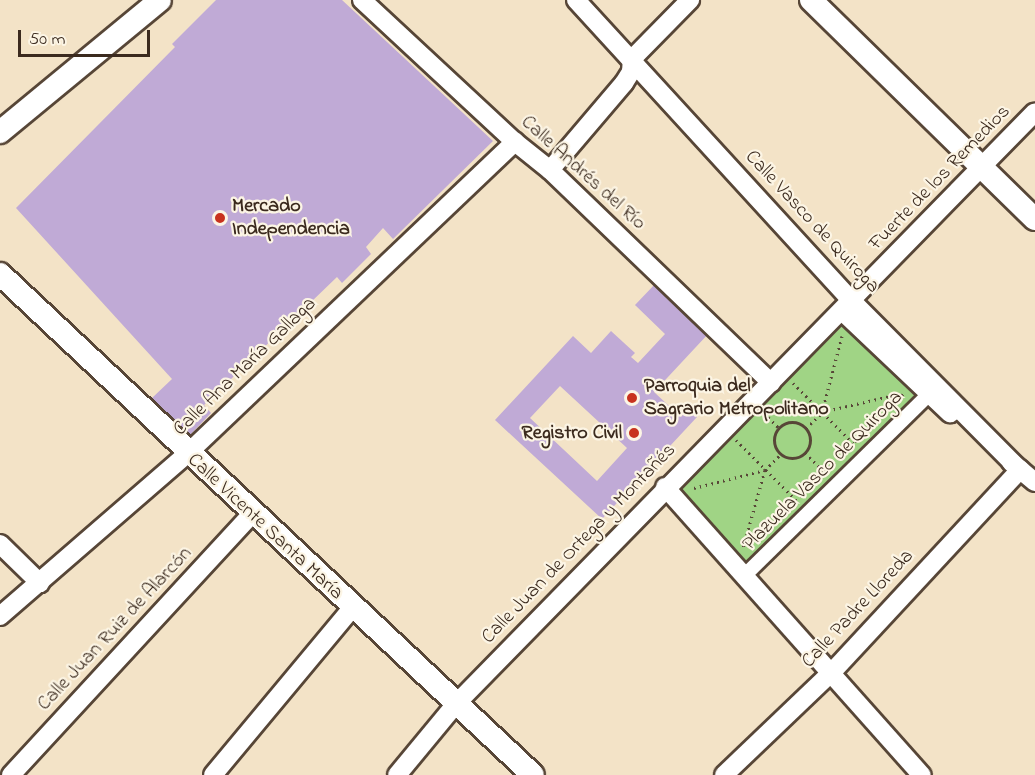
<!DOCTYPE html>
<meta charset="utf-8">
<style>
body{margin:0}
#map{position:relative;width:1035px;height:775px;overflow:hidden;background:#f3e3c7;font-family:"Indie Flower",sans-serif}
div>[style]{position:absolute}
.green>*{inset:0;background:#a0d485}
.building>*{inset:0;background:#c0aad6}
.path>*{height:3px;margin-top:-1.5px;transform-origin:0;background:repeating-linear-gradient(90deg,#574637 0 1.5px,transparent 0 6px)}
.path>.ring{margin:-1.5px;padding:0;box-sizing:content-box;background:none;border:3px solid #574637;border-radius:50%}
.roads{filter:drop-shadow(2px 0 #574637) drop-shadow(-2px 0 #574637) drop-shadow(0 2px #574637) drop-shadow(0 -2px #574637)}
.pedestrian>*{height:14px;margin:-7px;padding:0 7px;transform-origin:7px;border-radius:7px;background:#fff}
.minor>*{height:18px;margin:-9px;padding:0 9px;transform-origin:9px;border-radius:9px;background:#fff}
.tertiary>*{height:22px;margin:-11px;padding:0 11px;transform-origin:11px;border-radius:11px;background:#fff}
.dots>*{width:16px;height:16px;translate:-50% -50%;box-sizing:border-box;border:3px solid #fcf5e5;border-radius:50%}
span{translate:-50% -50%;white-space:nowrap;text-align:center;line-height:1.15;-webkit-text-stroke:4.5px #fcf5e5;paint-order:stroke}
.street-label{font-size:20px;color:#3b2a1e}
.poi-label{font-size:20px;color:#3b2a1e;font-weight:700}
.left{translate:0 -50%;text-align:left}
.right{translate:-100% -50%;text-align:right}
.scale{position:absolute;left:18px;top:30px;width:132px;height:27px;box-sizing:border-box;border:3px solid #3b2a1e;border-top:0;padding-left:8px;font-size:18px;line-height:21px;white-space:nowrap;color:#3b2a1e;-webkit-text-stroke:4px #fcf5e5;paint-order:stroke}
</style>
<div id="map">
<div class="green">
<i style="clip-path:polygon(843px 325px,916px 397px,746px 564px,681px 489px)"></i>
</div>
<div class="building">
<i style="clip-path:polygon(216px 0,342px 0,493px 141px,393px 239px,383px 228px,366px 247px,371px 254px,342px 283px,337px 277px,204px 405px,211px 413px,189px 436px,152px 398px,172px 379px,16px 208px,175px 47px,172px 44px)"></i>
<i style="clip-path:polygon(evenodd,656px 283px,709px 333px,654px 392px,681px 417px,688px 409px,697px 417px,602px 519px,495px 420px,573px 336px,591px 353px,611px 331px,635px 353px,631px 357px,638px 363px,665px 334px,635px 305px,656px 283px,560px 386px,627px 448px,597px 481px,530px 418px,560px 386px)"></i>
</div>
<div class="path">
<i style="left:842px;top:336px;width:79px;rotate:104.7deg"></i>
<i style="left:822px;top:412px;width:83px;rotate:-13.2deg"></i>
<i style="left:793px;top:383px;width:85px;rotate:45deg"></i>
<i style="left:764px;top:413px;width:21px;rotate:45deg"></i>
<i class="ring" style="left:774px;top:422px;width:33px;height:33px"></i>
<i style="left:806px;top:428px;width:22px;rotate:-43deg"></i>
<i style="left:736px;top:440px;width:85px;rotate:45deg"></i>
<i style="left:805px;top:453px;width:28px;rotate:44deg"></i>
<i style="left:765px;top:470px;width:23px;rotate:-45deg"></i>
<i style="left:694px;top:488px;width:73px;rotate:-14.2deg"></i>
<i style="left:765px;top:470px;width:81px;rotate:105.8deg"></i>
<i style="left:774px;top:522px;width:182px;rotate:-44.8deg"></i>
</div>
<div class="roads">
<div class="pedestrian">
<i style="left:745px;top:575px;width:257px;rotate:-44.5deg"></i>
</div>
<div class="minor">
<i style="left:362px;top:0;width:209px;rotate:42.9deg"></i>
<i style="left:515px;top:142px;width:45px;rotate:38.7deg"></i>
<i style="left:550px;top:170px;width:307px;rotate:43.9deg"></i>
<i style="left:576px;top:0;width:408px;rotate:47.5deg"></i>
<i style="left:852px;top:301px;width:238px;rotate:45.2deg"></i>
<i style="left:550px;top:170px;width:114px;rotate:-49.6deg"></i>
<i style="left:624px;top:83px;width:13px;rotate:-58deg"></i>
<i style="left:631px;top:72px;width:13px;rotate:-86deg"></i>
<i style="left:632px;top:59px;width:83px;rotate:-45.5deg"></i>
<i style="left:842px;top:311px;width:149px;rotate:43.4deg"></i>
<i style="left:1011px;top:462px;width:31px;rotate:40deg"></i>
<i style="left:665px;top:487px;width:386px;rotate:48.3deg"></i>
<i style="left:0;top:544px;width:56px;rotate:44.3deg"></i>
<i style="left:0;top:616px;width:247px;rotate:-40.9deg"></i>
<i style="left:187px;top:454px;width:453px;rotate:-43.6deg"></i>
<i style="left:11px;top:775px;width:355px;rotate:-47.3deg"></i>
<i style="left:213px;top:775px;width:217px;rotate:-50.2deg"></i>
<i style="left:397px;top:775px;width:91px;rotate:-50.4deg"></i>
<i style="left:455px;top:705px;width:829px;rotate:-45.63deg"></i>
<i style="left:724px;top:775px;width:151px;rotate:-43.7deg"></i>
<i style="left:833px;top:671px;width:275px;rotate:-47.1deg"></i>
</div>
<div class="tertiary">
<i style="left:811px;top:0;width:313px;rotate:44.4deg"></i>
<i style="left:0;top:132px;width:207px;rotate:-39.5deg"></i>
<i style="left:0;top:274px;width:731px;rotate:43.23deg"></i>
</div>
</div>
<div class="dots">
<i style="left:220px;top:218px;background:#c8321e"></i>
<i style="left:632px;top:398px;background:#c8321e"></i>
<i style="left:634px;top:433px;background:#c8321e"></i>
</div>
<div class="street-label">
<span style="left:583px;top:173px;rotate:42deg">Calle Andrés del Río</span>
<span style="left:940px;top:178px;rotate:-46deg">Fuerte de los Remedios</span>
<span style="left:812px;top:222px;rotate:47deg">Calle Vasco de Quiroga</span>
<span style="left:245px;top:367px;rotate:-44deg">Calle Ana María Gallaga</span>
<span style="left:823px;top:471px;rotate:-45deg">Plazuela Vasco de Quiroga</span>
<span style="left:265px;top:527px;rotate:43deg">Calle Vicente Santa María</span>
<span style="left:579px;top:544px;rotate:-46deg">Calle Juan de Ortega y Montañés</span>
<span style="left:858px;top:609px;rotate:-47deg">Calle Padre Lloreda</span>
<span style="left:115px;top:629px;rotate:-47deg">Calle Juan Ruiz de Alarcón</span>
</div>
<div class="poi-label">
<span class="left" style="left:232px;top:218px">Mercado<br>Independencia</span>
<span class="left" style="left:644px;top:398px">Parroquia del<br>Sagrario Metropolitano</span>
<span class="right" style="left:622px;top:433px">Registro Civil</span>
</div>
<div class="scale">50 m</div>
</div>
